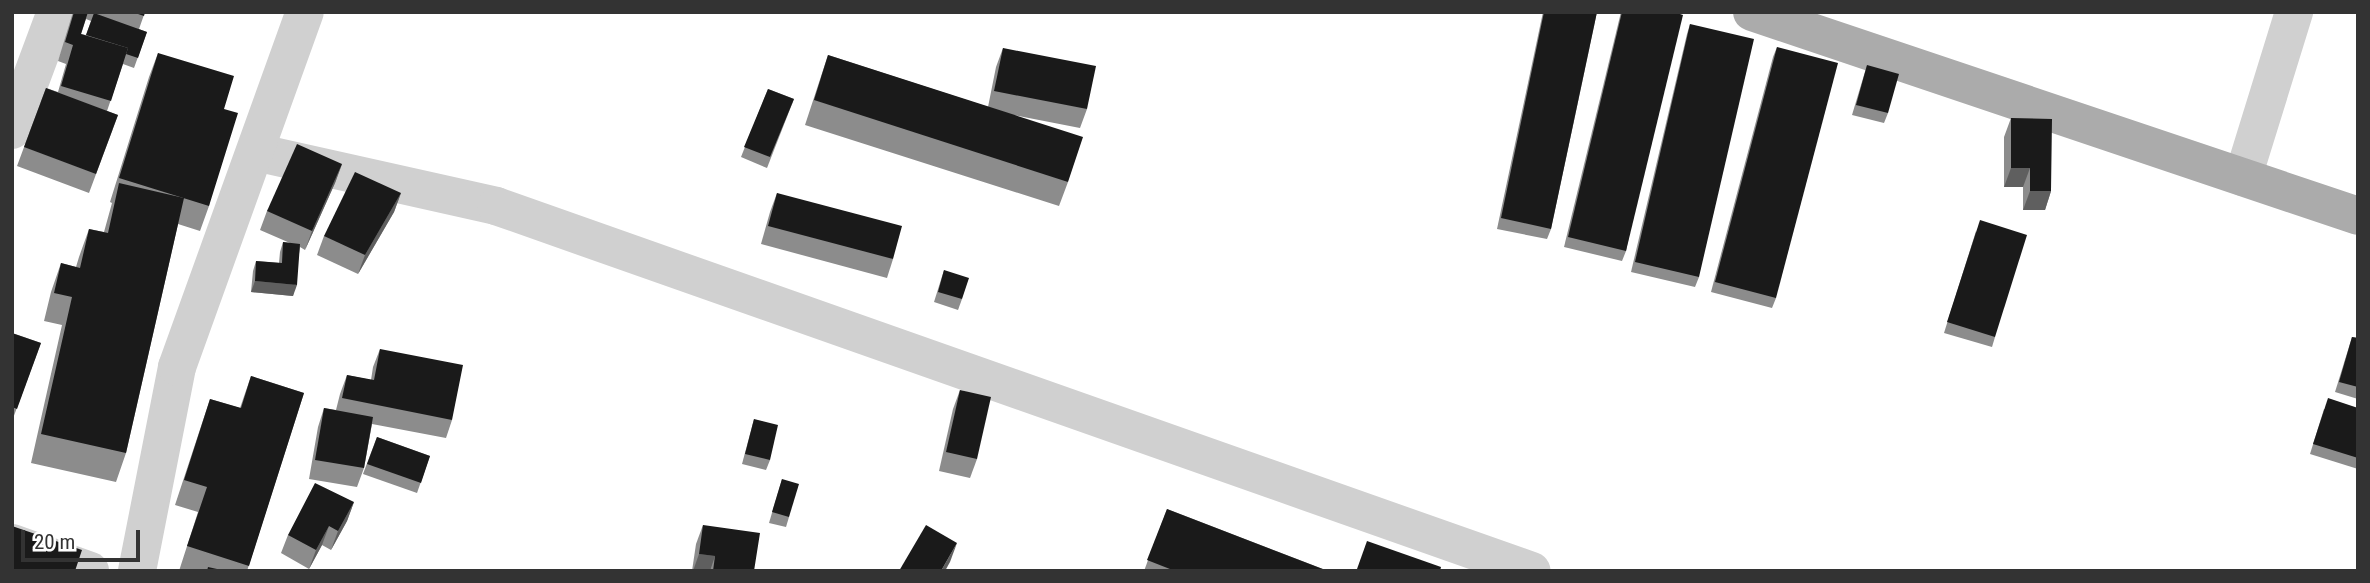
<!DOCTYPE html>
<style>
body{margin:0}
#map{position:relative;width:2370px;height:583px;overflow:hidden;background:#fff;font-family:"Roboto Condensed",sans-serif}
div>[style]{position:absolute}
.minor>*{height:38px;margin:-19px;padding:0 19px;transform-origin:19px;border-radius:19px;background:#d0d0d0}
.major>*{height:38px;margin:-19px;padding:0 19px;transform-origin:19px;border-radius:19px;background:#ababab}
.wall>*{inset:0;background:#8c8c8c}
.shaded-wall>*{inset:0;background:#5f5f5f}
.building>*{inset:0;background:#1a1a1a}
span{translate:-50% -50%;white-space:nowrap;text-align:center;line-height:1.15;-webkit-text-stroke:7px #fff;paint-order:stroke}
.frame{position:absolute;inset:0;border:14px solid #333;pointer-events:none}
.scale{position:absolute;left:21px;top:530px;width:119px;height:32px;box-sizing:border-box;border:4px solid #333;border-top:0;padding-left:9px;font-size:21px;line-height:24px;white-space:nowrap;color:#333;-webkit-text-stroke:5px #fff;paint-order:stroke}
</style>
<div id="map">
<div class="minor">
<i style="left:12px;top:130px;width:126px;rotate:-69.6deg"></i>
<i style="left:255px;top:152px;width:247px;rotate:12.6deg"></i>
<i style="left:496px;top:206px;width:1098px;rotate:19.41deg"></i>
<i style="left:2243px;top:177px;width:173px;rotate:-72.8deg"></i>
<i style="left:12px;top:543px;width:83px;rotate:19.7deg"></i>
<i style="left:137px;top:571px;width:208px;rotate:-78.9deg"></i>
<i style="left:177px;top:367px;width:377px;rotate:-70.2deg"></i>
</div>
<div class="major">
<i style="left:1752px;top:12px;width:639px;rotate:18.6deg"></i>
</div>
<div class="wall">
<i style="clip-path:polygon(evenodd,73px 12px,145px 12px,139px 29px,147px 32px,134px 68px,123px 64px,107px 111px,118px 115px,89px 193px,17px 166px,46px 88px,58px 92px,66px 64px,58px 61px,73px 12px,86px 19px,91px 21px,86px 35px,81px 34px,86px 19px)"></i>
<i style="clip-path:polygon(1543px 12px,1597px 12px,1551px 229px,1547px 239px,1497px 229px)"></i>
<i style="clip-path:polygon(1621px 12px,1674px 12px,1626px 251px,1622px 261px,1564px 247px)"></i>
<i style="clip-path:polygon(1690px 24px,1699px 277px,1695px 287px,1631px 272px,1687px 34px)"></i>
<i style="clip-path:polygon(1777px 47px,1776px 298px,1772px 308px,1711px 292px,1773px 57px)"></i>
<i style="clip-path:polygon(1003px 48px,1087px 109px,1080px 128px,1014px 115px,1068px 182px,1059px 206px,805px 125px,828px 55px,988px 107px,996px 67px)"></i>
<i style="clip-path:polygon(158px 53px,224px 109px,209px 206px,200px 231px,178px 224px,126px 453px,116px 482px,31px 463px,62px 325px,44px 321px,51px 292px,61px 263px,76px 267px,79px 257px,89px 229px,104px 232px,112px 203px,110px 202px,149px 77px)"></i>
<i style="clip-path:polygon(1867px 65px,1888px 113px,1884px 123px,1852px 115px)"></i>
<i style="clip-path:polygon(768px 89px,794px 99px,767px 168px,741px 157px)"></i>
<i style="clip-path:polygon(2011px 118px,2051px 191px,2045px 210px,2023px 210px,2023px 187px,2004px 187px,2004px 137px)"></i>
<i style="clip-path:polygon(342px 164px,335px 183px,305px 250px,300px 247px,293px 296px,251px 292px,253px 271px,256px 261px,279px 263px,280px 252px,283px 242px,290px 243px,260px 230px,267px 211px)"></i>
<i style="clip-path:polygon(401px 193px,394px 212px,358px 274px,317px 255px,324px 236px)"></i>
<i style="clip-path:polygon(777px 193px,893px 259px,887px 278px,761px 244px,770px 212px)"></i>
<i style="clip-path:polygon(1976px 231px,1995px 337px,1992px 347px,1944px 333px)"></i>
<i style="clip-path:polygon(944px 270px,962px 299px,958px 310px,934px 302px)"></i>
<i style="clip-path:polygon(12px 333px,41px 343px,12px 421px)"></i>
<i style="clip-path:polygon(2352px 337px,2358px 338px,2358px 399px,2335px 392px)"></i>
<i style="clip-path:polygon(380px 349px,452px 420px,446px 438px,372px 424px,364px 468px,357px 487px,309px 479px,318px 427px,324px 408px,336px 410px,340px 394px,347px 375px,371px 380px,373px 367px)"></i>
<i style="clip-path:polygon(251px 376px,304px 393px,247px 571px,179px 571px,198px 512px,175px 505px,210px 399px,240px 408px)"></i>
<i style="clip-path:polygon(960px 390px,977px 459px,970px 478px,939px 471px,953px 409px)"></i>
<i style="clip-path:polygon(2358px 408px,2358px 469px,2310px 454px,2324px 409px)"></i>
<i style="clip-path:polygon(754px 419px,770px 460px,766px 470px,742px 464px)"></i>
<i style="clip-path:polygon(377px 437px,430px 456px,417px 493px,363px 474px)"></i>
<i style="clip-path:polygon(782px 479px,789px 517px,786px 527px,769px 523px)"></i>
<i style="clip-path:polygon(354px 502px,347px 521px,331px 550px,322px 545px,309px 569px,281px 553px,288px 535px)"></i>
<i style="clip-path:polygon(1167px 509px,1328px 571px,1144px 571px)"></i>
<i style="clip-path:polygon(703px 525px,754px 571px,692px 571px,696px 544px)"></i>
</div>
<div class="shaded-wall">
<i style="clip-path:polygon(342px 164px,335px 183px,305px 250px,312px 231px)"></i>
<i style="clip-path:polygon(2011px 168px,2030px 168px,2023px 187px,2004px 187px)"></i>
<i style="clip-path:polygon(2030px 191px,2051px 191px,2045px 210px,2023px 210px)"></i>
<i style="clip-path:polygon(401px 193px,394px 212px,358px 274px,365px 255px)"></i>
<i style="clip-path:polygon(255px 281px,297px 285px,293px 296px,251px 292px)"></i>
<i style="clip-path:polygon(354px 502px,347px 521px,331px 550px,338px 531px)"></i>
<i style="clip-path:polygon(329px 526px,322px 545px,309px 569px,316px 550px)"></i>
<i style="clip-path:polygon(957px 543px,950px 562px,945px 571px,941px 571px)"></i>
<i style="clip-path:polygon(699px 554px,715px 556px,710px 571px,693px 571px)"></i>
</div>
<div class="building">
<i style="clip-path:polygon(74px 12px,88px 12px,81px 34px,128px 48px,111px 101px,61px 86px,73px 45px,65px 42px)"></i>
<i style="clip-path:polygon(132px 12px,145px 12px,144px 16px)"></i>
<i style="clip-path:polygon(1544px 12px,1597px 12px,1551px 229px,1501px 218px)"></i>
<i style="clip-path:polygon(1622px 12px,1674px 12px,1683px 15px,1626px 251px,1568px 237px)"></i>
<i style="clip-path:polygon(94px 13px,147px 32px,138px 58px,126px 54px,128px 48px,86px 35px)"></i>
<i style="clip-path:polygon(1690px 24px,1754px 39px,1699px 277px,1635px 262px)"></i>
<i style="clip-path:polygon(1777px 47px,1838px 63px,1776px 298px,1715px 282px)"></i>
<i style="clip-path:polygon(1003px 48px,1096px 66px,1087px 109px,994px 91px)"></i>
<i style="clip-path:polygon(158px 53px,234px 76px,224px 109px,238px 113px,209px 206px,119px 178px)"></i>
<i style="clip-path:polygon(828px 55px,1083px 137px,1068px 182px,814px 100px)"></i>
<i style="clip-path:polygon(1867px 65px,1899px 74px,1888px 113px,1856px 105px)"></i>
<i style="clip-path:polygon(46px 88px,118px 115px,96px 174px,24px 147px)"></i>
<i style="clip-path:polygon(768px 89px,794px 99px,770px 157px,744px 147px)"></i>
<i style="clip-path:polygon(2011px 118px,2052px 119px,2051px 191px,2030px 191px,2030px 168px,2011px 168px)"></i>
<i style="clip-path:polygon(297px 144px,342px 164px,312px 231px,267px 211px)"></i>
<i style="clip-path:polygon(355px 172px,401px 193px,365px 255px,324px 236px)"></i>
<i style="clip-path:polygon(119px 183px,184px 198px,126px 453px,41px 434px,72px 297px,54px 293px,61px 263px,80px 268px,89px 229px,108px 233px)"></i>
<i style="clip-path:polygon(777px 193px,902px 226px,893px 259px,768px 226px)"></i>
<i style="clip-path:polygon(1980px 220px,2027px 235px,1995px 337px,1947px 322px)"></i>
<i style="clip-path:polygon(283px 242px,300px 244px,297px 285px,255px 281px,256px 261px,282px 263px)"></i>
<i style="clip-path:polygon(944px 270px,969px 278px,962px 299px,938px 292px)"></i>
<i style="clip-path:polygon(12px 333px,41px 343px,17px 409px,12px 407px)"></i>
<i style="clip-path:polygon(2352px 337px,2358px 338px,2358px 387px,2339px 382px)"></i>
<i style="clip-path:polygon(380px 349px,463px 365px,452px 420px,342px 398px,347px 375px,374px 380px)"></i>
<i style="clip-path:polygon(251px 376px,304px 393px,249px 566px,187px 546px,207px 487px,184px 480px,210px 399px,241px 408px)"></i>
<i style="clip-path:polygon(960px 390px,991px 397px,977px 459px,946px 452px)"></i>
<i style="clip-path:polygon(2328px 398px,2358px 408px,2358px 458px,2313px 444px)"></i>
<i style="clip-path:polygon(324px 408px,373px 417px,364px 468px,315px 460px)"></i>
<i style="clip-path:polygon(754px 419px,778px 425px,770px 460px,745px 454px)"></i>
<i style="clip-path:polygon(377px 437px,430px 456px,421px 483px,367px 464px)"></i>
<i style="clip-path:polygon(782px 479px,799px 484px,789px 517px,772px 512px)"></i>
<i style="clip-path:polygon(315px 483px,354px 502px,338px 531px,329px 526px,316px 550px,288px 535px)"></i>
<i style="clip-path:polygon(1167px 509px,1328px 571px,1175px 571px,1147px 560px)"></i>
<i style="clip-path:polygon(703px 525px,760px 533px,754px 571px,713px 571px,715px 556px,699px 554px)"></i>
<i style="clip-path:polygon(926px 525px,957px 543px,941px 571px,899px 571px)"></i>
<i style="clip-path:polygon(12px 526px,82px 550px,75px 571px,12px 571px)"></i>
<i style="clip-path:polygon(1367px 541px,1441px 567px,1440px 571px,1360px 571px,1357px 569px)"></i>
<i style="clip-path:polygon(208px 567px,226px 571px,207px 571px)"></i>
</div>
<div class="frame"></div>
<div class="scale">20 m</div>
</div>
